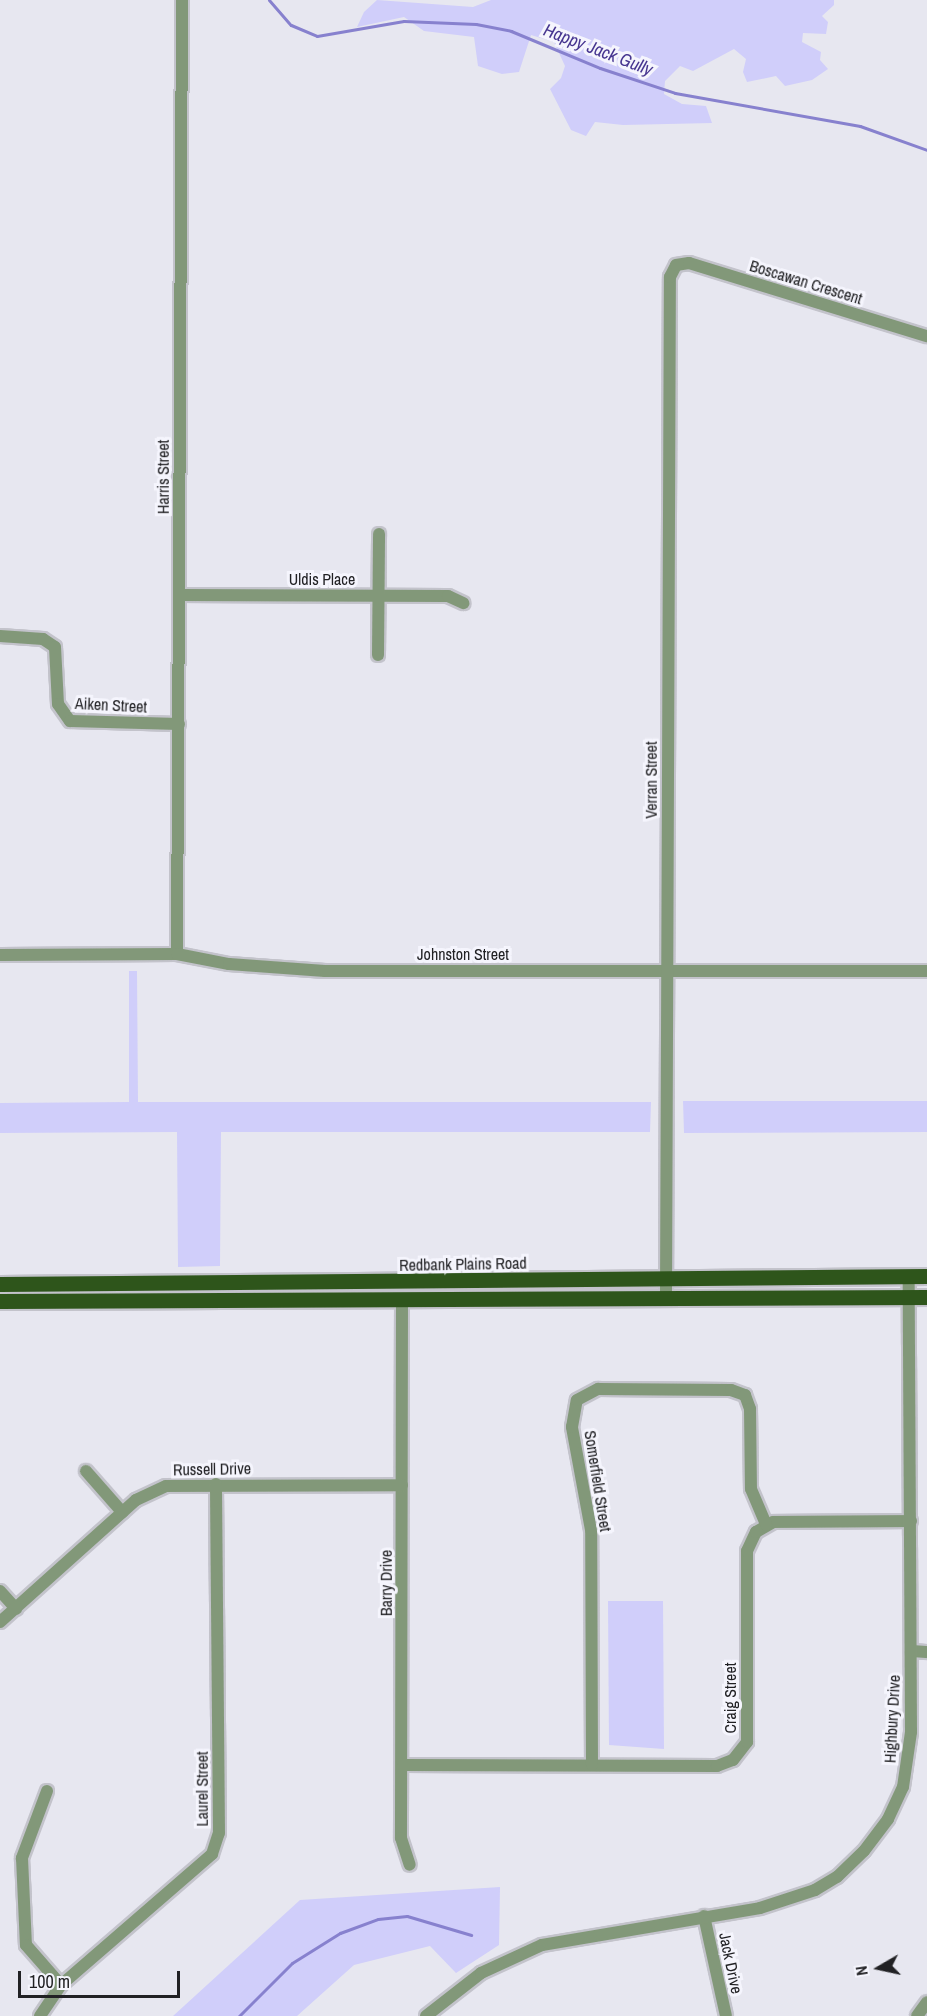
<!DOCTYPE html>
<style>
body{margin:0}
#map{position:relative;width:927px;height:2016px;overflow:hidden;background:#e7e7f0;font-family:"Archivo Narrow",sans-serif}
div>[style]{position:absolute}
.green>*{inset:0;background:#d0cefa}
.stream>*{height:3px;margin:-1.5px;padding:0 1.5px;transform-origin:1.5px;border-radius:1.5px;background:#8781ce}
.roads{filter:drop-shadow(2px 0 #c3c3cb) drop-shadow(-2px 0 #c3c3cb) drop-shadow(0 2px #c3c3cb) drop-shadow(0 -2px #c3c3cb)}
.minor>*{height:12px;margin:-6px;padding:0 6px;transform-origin:6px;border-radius:6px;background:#829879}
.primary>*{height:15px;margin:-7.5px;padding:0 7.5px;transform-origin:7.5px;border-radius:7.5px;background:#2e551b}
span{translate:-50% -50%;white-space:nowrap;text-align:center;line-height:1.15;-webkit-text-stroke:6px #f5f5fd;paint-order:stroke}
.street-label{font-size:16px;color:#212124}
.water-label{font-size:18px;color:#463590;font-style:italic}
.north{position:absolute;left:849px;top:1938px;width:60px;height:60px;-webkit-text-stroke:4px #f5f5fd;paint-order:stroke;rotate:261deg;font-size:16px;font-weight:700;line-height:24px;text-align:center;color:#212124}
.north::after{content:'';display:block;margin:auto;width:21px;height:27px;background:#212124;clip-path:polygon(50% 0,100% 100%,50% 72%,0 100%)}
.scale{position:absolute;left:18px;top:1971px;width:162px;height:27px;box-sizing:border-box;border:3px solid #212124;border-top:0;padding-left:8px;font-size:18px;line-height:21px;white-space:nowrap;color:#212124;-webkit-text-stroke:4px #f5f5fd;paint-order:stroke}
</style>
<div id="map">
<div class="green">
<i style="clip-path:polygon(377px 0,473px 7px,491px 0,834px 0,834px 5px,822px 16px,828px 22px,826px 34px,803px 33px,802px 42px,821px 52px,820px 60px,828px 69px,812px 80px,785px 86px,776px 76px,747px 82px,743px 72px,746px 59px,734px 49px,693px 71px,680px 66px,665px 81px,664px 94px,682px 104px,706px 106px,712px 123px,623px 125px,595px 122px,586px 136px,571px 130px,550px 89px,561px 78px,565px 66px,554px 42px,531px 35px,519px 72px,502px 74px,478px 66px,474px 37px,424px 31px,404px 17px,357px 27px,364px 12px)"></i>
<i style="clip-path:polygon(129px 971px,137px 971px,138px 1102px,651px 1102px,650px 1132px,221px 1132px,220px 1266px,178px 1267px,177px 1132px,0 1133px,0 1103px,129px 1102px)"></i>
<i style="clip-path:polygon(683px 1101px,927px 1101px,927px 1132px,684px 1133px)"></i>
<i style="clip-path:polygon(608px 1601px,663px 1601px,664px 1749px,609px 1745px)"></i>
<i style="clip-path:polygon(500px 1887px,499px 1945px,456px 1973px,430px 1946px,354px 1965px,297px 2016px,173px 2016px,300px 1900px)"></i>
</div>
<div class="stream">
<i style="left:269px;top:0;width:33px;rotate:49deg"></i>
<i style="left:291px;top:25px;width:28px;rotate:23deg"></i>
<i style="left:317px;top:36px;width:88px;rotate:-9.8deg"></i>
<i style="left:404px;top:21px;width:72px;rotate:2.4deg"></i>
<i style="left:476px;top:24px;width:36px;rotate:11deg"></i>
<i style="left:511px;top:31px;width:96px;rotate:22.6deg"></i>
<i style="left:600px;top:68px;width:79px;rotate:18.4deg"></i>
<i style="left:675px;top:93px;width:188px;rotate:10.1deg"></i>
<i style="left:860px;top:126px;width:71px;rotate:19.7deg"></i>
<i style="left:239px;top:2016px;width:75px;rotate:-45deg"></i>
<i style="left:292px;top:1963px;width:57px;rotate:-32deg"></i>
<i style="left:340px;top:1933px;width:40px;rotate:-20.2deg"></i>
<i style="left:378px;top:1919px;width:29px;rotate:-6deg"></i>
<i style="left:407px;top:1916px;width:67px;rotate:16.5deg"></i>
</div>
<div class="roads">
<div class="minor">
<i style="left:179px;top:595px;width:269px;rotate:0.2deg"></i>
<i style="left:448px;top:596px;width:17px;rotate:25deg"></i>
<i style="left:0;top:636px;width:43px;rotate:4deg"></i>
<i style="left:43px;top:639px;width:14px;rotate:34deg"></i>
<i style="left:55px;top:647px;width:57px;rotate:87deg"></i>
<i style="left:58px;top:704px;width:21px;rotate:55deg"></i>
<i style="left:70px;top:721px;width:109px;rotate:1.6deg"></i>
<i style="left:378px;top:655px;width:121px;rotate:-89.5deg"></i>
<i style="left:177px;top:954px;width:954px;rotate:-89.7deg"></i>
<i style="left:0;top:955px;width:177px;rotate:-0.3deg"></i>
<i style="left:177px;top:954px;width:53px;rotate:10.9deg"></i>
<i style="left:229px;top:964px;width:96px;rotate:4.2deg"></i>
<i style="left:325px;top:971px;width:602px"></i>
<i style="left:666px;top:1296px;width:1019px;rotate:-89.78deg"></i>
<i style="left:670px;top:277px;width:13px;rotate:-63deg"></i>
<i style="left:676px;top:265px;width:13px;rotate:-9deg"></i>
<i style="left:689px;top:263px;width:249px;rotate:17.1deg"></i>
<i style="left:402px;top:1299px;width:539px;rotate:90.11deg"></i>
<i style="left:401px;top:1838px;width:28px;rotate:72deg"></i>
<i style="left:86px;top:1471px;width:55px;rotate:48.7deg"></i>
<i style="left:0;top:1591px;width:24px;rotate:48deg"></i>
<i style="left:0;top:1622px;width:183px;rotate:-41.9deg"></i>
<i style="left:136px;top:1500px;width:33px;rotate:-25deg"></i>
<i style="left:166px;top:1486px;width:236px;rotate:-0.2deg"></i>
<i style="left:911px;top:1651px;width:16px;rotate:4deg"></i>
<i style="left:403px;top:1765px;width:314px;rotate:0.2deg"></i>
<i style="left:717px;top:1766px;width:17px;rotate:-21deg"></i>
<i style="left:733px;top:1760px;width:23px;rotate:-52deg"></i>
<i style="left:747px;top:1742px;width:191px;rotate:-90deg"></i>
<i style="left:747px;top:1551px;width:21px;rotate:-65deg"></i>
<i style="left:756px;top:1532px;width:20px;rotate:-30deg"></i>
<i style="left:773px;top:1522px;width:138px;rotate:-0.4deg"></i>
<i style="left:592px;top:1765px;width:235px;rotate:-90.2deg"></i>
<i style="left:591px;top:1530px;width:105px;rotate:-100.5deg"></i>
<i style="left:572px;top:1427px;width:27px;rotate:-80deg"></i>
<i style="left:577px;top:1400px;width:24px;rotate:-28deg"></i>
<i style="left:598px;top:1389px;width:133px;rotate:0.4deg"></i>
<i style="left:731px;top:1390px;width:15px;rotate:20deg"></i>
<i style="left:745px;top:1395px;width:15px;rotate:70deg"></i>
<i style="left:750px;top:1409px;width:80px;rotate:89.3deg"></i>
<i style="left:751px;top:1489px;width:39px;rotate:67deg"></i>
<i style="left:47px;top:1791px;width:72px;rotate:110.5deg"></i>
<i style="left:22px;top:1858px;width:87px;rotate:87.4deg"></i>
<i style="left:26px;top:1945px;width:53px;rotate:48.8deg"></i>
<i style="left:704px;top:1916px;width:102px;rotate:77.6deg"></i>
<i style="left:40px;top:2016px;width:37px;rotate:-56deg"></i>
<i style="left:61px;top:1985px;width:200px;rotate:-40.9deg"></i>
<i style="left:212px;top:1854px;width:22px;rotate:-72deg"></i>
<i style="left:219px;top:1833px;width:349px;rotate:-90.5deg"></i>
<i style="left:426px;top:2016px;width:70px;rotate:-38deg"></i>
<i style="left:481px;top:1973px;width:67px;rotate:-24.7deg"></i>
<i style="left:542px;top:1945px;width:221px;rotate:-9.6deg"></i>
<i style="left:760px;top:1908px;width:58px;rotate:-18.1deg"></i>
<i style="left:815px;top:1890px;width:26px;rotate:-31deg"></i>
<i style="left:837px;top:1877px;width:37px;rotate:-44deg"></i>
<i style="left:864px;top:1851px;width:40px;rotate:-53deg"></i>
<i style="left:888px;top:1819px;width:35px;rotate:-65deg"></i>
<i style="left:903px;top:1787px;width:56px;rotate:-81.7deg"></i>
<i style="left:911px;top:1732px;width:455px;rotate:-90.3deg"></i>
<i style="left:917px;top:2016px;width:17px;rotate:-54deg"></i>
</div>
<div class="primary">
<i style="left:0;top:1284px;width:927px;rotate:-0.49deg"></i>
<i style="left:0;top:1301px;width:927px;rotate:-0.25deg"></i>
</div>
</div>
<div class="street-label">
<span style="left:806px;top:282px;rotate:17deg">Boscawan Crescent</span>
<span style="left:163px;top:477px;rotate:-90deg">Harris Street</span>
<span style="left:322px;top:579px">Uldis Place</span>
<span style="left:111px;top:705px;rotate:3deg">Aiken Street</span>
<span style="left:651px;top:780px;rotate:-90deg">Verran Street</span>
<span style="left:463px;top:954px">Johnston Street</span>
<span style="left:463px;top:1264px;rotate:-1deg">Redbank Plains Road</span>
<span style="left:212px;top:1469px;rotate:-1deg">Russell Drive</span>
<span style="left:598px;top:1481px;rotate:81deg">Somerfield Street</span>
<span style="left:386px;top:1583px;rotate:-90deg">Barry Drive</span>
<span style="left:730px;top:1698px;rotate:-90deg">Craig Street</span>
<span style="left:892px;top:1719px;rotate:-87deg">Highbury Drive</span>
<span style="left:202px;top:1789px;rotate:-90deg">Laurel Street</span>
<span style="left:731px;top:1963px;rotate:78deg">Jack Drive</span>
</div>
<div class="water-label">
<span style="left:598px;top:50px;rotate:21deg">Happy Jack Gully</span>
</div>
<div class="north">N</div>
<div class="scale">100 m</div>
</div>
